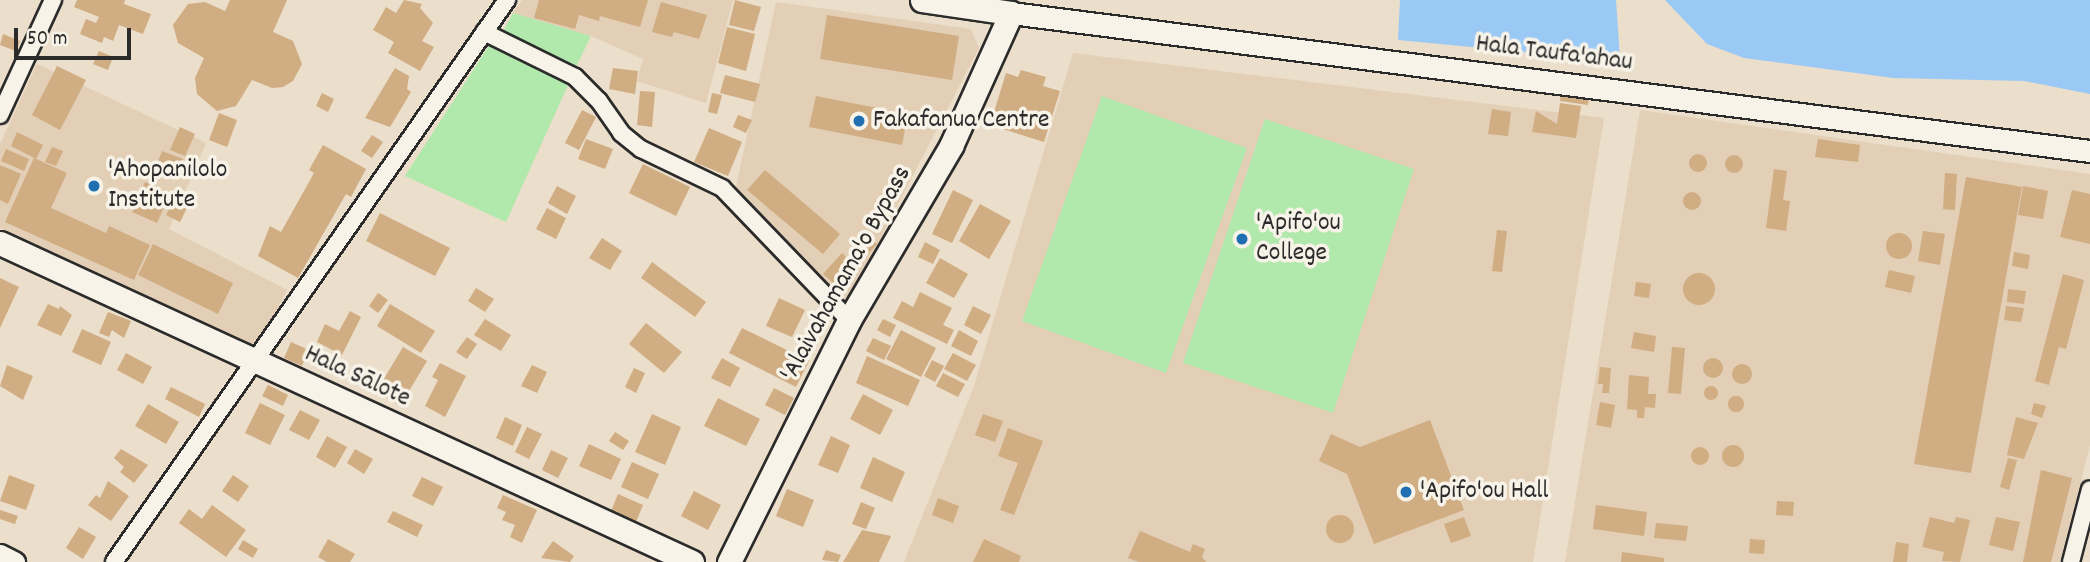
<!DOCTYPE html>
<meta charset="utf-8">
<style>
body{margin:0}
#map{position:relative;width:2090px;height:562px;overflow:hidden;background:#ebdeca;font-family:Dekko,sans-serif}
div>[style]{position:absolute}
.built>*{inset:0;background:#e3cfb5}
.green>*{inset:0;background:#b1e8ac}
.water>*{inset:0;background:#9bc9f6}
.building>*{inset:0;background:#d0ad83}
.round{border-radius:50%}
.roads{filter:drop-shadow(2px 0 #2b2b2b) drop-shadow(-2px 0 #2b2b2b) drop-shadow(0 2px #2b2b2b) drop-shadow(0 -2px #2b2b2b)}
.minor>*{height:16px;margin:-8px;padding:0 8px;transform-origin:8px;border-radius:8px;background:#f7f3e8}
.tertiary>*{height:21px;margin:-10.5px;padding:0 10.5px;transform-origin:10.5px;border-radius:10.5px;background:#f7f3e8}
.secondary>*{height:23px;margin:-11.5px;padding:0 11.5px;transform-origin:11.5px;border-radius:11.5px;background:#f7f3e8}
.dots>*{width:19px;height:19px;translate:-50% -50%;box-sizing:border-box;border:4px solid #f7f3e8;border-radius:50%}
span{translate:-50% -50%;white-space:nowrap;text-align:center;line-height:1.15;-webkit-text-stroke:7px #f7f3e8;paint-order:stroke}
.street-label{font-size:26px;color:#2b2b2b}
.poi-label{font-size:26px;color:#2b2b2b}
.left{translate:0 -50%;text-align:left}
.scale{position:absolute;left:14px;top:28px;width:117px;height:32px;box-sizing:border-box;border:4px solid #2b2b2b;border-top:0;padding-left:9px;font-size:21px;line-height:24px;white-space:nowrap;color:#2b2b2b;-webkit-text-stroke:5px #f7f3e8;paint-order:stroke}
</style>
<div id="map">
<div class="built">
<i style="clip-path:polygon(522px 0,733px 0,706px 103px,637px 81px,643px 59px,591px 36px,513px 13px)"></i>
<i style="clip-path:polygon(776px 2px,971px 29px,979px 48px,852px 293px,844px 298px,734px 196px)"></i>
<i style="clip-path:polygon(1073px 53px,1604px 118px,1533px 562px,904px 562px,974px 386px)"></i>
<i style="clip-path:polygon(37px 64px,206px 143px,169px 229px,287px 290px,259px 343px,248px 345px,0 228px,0 144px)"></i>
<i style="clip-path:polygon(1640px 110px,2090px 174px,2090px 445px,2060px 562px,1565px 562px)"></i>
</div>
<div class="green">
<i style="clip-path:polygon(513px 13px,591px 36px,574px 71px,501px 35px)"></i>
<i style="clip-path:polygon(490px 44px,569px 83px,506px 222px,405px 176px)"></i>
<i style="clip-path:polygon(1102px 96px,1247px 148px,1166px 373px,1022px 321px)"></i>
<i style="clip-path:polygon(1265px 119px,1414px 169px,1333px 413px,1183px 363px)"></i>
</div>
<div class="water">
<i style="clip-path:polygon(1400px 0,1616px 0,1620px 59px,1611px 66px,1566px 56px,1398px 40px)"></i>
<i style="clip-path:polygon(1665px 0,2090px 0,2090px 94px,2024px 81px,1893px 78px,1744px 58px,1707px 44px)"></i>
</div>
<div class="building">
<i style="clip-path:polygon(77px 0,125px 0,124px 4px,151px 14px,143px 34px,119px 25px,113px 41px,104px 37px,102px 43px,80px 34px,86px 19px,96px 23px,99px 17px,74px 7px)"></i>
<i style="clip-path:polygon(230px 0,287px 0,273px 32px,293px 41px,302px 64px,293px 81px,283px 87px,272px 88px,252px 80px,236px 106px,217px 111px,197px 94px,195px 78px,204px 58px,178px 43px,173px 25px,188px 4px,205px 2px,225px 11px)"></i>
<i style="clip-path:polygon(404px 0,422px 4px,420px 8px,433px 23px,422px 41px,434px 47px,420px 71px,388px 53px,394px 42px,373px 30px,386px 7px,396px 13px)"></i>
<i style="clip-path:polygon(539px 0,648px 0,640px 27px,600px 16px,599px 21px,579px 15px,575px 29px,534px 18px)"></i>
<i style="clip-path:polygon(735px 0,761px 7px,754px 31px,729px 25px)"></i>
<i style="clip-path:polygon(661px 2px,707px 15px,699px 39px,674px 32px,672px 37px,652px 32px)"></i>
<i style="clip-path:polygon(827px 15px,959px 36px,952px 80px,820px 59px)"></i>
<i style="clip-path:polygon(727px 27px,755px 34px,746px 71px,718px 63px)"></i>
<i style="clip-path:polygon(3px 34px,20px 41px,16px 51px,0 45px)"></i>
<i style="clip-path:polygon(99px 51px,113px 57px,108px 70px,93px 64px)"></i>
<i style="clip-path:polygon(57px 66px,86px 80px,60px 130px,32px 115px)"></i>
<i style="clip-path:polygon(395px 68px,409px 76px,407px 89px,411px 92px,390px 127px,365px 118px)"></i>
<i style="clip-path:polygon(613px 68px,638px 71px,635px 94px,609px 89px)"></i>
<i style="clip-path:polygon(1021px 70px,1046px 77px,1043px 86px,1060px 91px,1044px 142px,990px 125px,1006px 73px,1018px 77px)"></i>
<i style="clip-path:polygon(725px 75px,760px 84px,755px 102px,720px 93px)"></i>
<i style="clip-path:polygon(1562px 88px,1590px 92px,1588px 105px,1560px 101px)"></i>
<i style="clip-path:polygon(640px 91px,655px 92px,652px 127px,637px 125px)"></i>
<i style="clip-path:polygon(322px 93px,334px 99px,328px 112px,316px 106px)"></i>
<i style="clip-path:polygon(712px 93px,722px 95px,717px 114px,708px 112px)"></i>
<i style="clip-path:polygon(816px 96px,908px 114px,902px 145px,809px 127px)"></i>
<i style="clip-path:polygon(1560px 103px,1581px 106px,1576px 138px,1532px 132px,1536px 111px,1557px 124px)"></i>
<i style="clip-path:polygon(1492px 109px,1511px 112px,1508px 136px,1488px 134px)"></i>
<i style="clip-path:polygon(582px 110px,596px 117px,579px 150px,565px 143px)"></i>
<i style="clip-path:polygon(219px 113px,237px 120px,227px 147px,209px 140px)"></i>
<i style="clip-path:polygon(738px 115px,752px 120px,746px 133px,733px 127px)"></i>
<i style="clip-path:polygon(180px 127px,195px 134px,185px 156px,170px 150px)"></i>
<i style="clip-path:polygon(709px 128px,742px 142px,728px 176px,694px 162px)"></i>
<i style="clip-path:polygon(17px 132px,43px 145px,36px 159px,11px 146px)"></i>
<i style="clip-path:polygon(372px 135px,383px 142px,372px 158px,361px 151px)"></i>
<i style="clip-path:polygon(586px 139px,613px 149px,605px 169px,578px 159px)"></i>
<i style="clip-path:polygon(1818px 139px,1860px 145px,1858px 162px,1815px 157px)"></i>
<i style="clip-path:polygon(323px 145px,366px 169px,351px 197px,346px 194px,298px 278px,258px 256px,270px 226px,281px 232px,314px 173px,309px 170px)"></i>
<i style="clip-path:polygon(52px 147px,63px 151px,56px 166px,45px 162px)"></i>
<i style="clip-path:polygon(6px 149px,29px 159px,24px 171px,1px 161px)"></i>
<i style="clip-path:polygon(162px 151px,183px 159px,176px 175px,156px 166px)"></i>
<i class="round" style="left:1689px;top:154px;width:18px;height:18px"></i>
<i class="round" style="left:1725px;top:155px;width:18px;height:18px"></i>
<i style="clip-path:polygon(34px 158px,67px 173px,51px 208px,106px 233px,109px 226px,150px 245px,134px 280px,5px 222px)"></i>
<i style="clip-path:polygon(643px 164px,690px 187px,676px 216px,629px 193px)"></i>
<i style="clip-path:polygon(0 165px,21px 174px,8px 204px,0 200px)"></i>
<i style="clip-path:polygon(1774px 169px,1787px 171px,1783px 200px,1790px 201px,1786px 231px,1766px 228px)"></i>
<i style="clip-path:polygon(765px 170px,840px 234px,823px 254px,747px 190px)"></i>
<i style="clip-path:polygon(1945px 173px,1957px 174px,1955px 210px,1943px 209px)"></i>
<i style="clip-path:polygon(1966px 177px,2022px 187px,1971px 473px,1914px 464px)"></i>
<i style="clip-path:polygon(145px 182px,170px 194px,157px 223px,132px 212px)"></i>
<i style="clip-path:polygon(557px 186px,576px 196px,567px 214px,548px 203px)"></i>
<i style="clip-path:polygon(2023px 186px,2048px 191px,2043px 219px,2018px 215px)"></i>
<i style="clip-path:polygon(953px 190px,973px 200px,952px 243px,932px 234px)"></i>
<i style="clip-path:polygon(2072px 190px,2090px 194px,2090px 244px,2060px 237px)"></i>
<i class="round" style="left:1683px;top:192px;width:18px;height:18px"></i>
<i style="clip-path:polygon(176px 195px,190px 202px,180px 222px,166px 215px)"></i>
<i style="clip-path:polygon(980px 204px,1011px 221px,989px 259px,959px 241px)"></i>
<i style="clip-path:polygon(547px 208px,566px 218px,556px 239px,536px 229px)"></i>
<i style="clip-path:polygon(380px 213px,450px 248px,435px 276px,366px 241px)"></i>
<i style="clip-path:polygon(1497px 230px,1507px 231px,1502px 272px,1492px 271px)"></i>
<i style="clip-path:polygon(1923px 231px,1945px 234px,1940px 265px,1918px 261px)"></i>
<i style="clip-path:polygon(864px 232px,877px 244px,868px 254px,854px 243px)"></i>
<i class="round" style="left:1886px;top:233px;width:26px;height:26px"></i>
<i style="clip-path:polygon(602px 238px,622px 251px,610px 270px,589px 258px)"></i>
<i style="clip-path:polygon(925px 242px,940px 250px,933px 264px,918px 257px)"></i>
<i style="clip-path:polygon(153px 244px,233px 283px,218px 314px,138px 275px)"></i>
<i style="clip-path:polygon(2014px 252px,2030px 255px,2028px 269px,2012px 266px)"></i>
<i style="clip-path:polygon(842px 253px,859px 269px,840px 289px,823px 274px)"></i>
<i style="clip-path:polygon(940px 258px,968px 274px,954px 298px,926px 283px)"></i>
<i style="clip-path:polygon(652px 262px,706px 302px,695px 317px,641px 278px)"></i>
<i style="clip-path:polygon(1889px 270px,1915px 276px,1911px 293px,1885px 287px)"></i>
<i class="round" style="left:1683px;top:273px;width:32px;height:32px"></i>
<i style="clip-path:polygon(2063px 274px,2084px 280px,2066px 349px,2059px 347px,2049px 385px,2035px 381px)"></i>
<i style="clip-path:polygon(0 278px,19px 287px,0 328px)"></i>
<i style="clip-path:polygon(1636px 282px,1651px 284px,1649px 298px,1634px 296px)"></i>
<i style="clip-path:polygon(476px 288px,494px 299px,485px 312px,468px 301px)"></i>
<i style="clip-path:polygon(2008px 289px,2026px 291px,2024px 304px,2007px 302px)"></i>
<i style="clip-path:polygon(920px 292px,952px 308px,943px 325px,954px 330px,947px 344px,893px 318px,902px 301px,913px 307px)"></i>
<i style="clip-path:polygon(378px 293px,388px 300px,378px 313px,369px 306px)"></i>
<i style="clip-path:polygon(779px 298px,805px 310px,792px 337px,766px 326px)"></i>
<i style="clip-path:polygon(48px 304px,59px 309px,60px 306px,72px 315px,61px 336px,37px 325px)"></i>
<i style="clip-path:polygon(390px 304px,435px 331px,421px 353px,377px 326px)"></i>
<i style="clip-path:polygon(973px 306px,991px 315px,981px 334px,964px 325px)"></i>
<i style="clip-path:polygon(2006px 306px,2024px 308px,2021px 322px,2004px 320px)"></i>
<i style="clip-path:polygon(350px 311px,361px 317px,342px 355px,317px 342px,325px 324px,339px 331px)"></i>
<i style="clip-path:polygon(108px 312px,131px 321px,124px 338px,112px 330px,109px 337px,99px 333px)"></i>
<i style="clip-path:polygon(485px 319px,511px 335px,501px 351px,474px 335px)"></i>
<i style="clip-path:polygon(883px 319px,896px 325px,890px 337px,877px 330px)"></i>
<i style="clip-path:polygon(646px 323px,682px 352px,664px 373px,629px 344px)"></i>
<i style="clip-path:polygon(742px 328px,809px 361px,796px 387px,729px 353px)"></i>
<i style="clip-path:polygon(82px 329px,111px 342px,101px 365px,72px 352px)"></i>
<i style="clip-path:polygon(901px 330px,936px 348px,921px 377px,886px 359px)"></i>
<i style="clip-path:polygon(959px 330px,978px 341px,971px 356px,951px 346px)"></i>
<i style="clip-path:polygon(1634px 332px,1656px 336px,1654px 352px,1631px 348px)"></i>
<i style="clip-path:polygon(467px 337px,477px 344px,467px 359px,456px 352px)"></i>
<i style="clip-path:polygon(873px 338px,891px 346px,884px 360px,866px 351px)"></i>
<i style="clip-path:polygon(291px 342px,309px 350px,302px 366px,284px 358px)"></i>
<i style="clip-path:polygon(403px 347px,427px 361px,400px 406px,376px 392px)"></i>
<i style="clip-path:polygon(1672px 347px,1685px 348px,1681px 394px,1668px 393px)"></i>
<i style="clip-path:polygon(126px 353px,152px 367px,143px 384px,117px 370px)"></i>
<i style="clip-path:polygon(953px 353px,976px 365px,967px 381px,944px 369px)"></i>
<i style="clip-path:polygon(867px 356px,920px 380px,908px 406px,856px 383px)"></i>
<i style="clip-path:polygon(722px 358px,740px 368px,730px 387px,711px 378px)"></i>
<i class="round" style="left:1703px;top:358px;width:20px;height:20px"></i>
<i style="clip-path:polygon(932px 360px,944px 366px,935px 382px,924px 376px)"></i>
<i style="clip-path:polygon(440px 363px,466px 376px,445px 417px,425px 406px,438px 380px,432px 377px)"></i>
<i class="round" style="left:1732px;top:364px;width:20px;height:20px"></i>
<i style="clip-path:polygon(7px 365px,33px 376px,23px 400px,0 386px)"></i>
<i style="clip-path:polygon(532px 365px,547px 372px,537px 393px,521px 386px)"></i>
<i style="clip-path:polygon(1600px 367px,1611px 368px,1609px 393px,1602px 393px,1603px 384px,1598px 384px)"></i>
<i style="clip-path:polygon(634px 368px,645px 373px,636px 393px,625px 387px)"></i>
<i style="clip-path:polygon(943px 373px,965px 384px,958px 397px,936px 386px)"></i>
<i style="clip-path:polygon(1629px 375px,1649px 377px,1648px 394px,1656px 394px,1655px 408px,1645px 407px,1644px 418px,1637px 418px,1637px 410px,1627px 409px)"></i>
<i style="clip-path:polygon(268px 385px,288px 395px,283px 406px,262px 396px)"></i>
<i class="round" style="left:1704px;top:386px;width:14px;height:14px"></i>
<i style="clip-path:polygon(171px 387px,205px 404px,199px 417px,165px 399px)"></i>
<i style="clip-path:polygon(774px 388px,794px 398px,785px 415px,765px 405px)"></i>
<i style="clip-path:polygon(863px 394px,893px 410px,880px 435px,850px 419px)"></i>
<i class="round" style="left:1728px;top:396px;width:16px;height:16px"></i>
<i style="clip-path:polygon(718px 398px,760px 419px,746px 446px,704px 426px)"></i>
<i style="clip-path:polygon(1600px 402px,1615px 405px,1611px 428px,1596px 425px)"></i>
<i style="clip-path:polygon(260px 403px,285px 415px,270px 445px,245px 433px)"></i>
<i style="clip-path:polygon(2034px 403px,2046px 406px,2042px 418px,2031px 414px)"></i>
<i style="clip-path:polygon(148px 404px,179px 422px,166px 444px,135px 426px)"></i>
<i style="clip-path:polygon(300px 410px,320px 420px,309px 440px,289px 430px)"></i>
<i style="clip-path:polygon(652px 414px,681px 427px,665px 465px,635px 452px)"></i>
<i style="clip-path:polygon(983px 414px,1003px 421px,995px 442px,975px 435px)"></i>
<i style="clip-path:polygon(505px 417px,522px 425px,513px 446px,496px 438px)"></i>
<i style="clip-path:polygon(2016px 417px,2038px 423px,2024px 459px,2007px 455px)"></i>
<i style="clip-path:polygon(1430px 420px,1464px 510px,1374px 544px,1347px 474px,1319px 461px,1331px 434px,1360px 447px)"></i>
<i style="clip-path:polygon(527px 427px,542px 434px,529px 459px,515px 452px)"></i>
<i style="clip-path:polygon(1008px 428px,1043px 441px,1014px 515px,1000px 510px,1018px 463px,998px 456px)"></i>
<i style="clip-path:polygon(615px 432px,629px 441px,623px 450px,609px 441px)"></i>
<i style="clip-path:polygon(327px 436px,347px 447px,335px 468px,316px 457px)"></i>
<i style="clip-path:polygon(831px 436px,850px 445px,838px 473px,818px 465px)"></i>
<i style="clip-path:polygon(589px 444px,621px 459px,611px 480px,579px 466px)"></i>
<i class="round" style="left:1722px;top:445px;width:22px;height:22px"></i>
<i class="round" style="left:1691px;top:447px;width:18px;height:18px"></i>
<i style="clip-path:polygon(121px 449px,148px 465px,134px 483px,120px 472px,124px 467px,114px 458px)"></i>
<i style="clip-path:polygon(355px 449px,373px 459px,364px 474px,347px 463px)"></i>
<i style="clip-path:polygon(551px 450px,568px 458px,558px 478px,542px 470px)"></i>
<i style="clip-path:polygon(873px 457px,905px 472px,892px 502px,860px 488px)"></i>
<i style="clip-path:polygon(2008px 458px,2017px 460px,2009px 490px,2000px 487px)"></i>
<i style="clip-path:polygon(632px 462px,659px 474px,648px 499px,621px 487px)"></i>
<i style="clip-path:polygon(2041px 470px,2072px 478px,2051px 562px,2023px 562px)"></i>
<i style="clip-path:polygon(9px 475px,35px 485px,26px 510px,0 501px)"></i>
<i style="clip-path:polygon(233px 475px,249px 486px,238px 502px,222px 491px)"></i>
<i style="clip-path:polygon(422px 477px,443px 487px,433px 506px,412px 496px)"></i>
<i style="clip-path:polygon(108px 481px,129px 496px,111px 521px,88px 505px,96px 495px,100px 498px)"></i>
<i style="clip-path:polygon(787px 489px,814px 500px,803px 527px,776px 516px)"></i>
<i style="clip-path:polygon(694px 491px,721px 505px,708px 530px,681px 516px)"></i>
<i style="clip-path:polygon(618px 494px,643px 505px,636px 522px,611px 511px)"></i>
<i style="clip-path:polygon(503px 495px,537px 510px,522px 543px,510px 537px,515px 525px,502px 520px,506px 512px,497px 508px)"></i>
<i style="clip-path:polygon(938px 498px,959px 506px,953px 523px,932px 515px)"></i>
<i style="clip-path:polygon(1777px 501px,1794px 502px,1793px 516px,1776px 515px)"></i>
<i style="clip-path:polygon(861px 502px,875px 508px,866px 529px,852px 524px)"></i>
<i style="clip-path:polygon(212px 505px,246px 530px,226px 557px,179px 523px,189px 509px,202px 519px)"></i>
<i style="clip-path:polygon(1596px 505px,1647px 512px,1644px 536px,1593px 529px)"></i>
<i style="clip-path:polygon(0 510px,18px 516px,15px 524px,0 519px)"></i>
<i style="clip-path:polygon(393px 511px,423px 525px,417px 537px,387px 522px)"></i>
<i class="round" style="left:1326px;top:515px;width:28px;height:28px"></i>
<i style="clip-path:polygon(1464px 517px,1471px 536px,1451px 543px,1444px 524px)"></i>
<i style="clip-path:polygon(1930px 517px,1954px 523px,1956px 517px,1970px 520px,1960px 562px,1942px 561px,1944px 552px,1922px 547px)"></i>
<i style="clip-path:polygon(1996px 517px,2020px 522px,2013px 551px,1989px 545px)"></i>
<i style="clip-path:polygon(1656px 523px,1688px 526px,1686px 541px,1654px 538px)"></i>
<i style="clip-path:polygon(79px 527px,96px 537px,83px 559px,66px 548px)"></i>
<i style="clip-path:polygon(862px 530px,891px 536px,879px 562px,843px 562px)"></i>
<i style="clip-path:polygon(1140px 531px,1190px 552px,1193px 544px,1205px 549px,1202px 557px,1206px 562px,1139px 562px,1128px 558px)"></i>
<i style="clip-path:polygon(328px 539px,355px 554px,350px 562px,327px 562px,318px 557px)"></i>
<i style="clip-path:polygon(984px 539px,1021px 556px,1019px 562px,973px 562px)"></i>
<i style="clip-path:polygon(1750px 539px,1765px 540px,1764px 554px,1749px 553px)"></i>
<i style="clip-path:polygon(243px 540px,258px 549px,253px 558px,238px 549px)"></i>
<i style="clip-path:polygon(553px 541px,574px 556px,570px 562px,541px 558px)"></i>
<i style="clip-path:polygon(1896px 542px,1909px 544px,1907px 562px,1893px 562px)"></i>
<i style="clip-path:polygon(826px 550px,841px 555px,838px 562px,822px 560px)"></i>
<i style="clip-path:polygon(1622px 552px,1664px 558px,1664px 562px,1621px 562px)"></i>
</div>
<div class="roads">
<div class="minor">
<i style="left:484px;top:32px;width:102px;rotate:26.3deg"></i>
<i style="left:575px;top:77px;width:34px;rotate:45deg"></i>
<i style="left:599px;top:101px;width:39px;rotate:55deg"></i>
<i style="left:621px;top:133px;width:26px;rotate:39deg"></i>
<i style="left:641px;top:149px;width:90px;rotate:25.7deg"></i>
<i style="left:722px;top:188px;width:183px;rotate:46.1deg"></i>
<i style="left:0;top:115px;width:127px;rotate:-65.3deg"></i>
<i style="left:114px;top:562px;width:686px;rotate:-55.04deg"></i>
<i style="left:2071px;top:562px;width:75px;rotate:-75.4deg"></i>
</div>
<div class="tertiary">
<i style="left:1011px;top:13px;width:1088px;rotate:7.29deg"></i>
<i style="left:0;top:555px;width:16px;rotate:27deg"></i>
</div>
<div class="secondary">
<i style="left:0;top:243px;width:762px;rotate:24.75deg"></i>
<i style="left:729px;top:562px;width:270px;rotate:-63.6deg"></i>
<i style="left:849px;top:320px;width:202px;rotate:-59.6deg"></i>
<i style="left:951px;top:146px;width:146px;rotate:-65.7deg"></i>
<i style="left:1011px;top:13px;width:90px;rotate:-171.7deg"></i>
</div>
</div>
<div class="dots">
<i style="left:859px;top:121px;background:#1f6fb2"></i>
<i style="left:94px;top:186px;background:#1f6fb2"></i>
<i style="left:1242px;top:239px;background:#1f6fb2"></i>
<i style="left:1406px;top:492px;background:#1f6fb2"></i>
</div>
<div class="street-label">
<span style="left:1554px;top:54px;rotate:7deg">Hala Taufa'ahau</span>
<span style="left:847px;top:274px;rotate:-61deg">'Alaivahamama'o Bypass</span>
<span style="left:357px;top:377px;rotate:25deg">Hala Sālote</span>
</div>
<div class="poi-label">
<span class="left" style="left:873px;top:121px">Fakafanua Centre</span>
<span class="left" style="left:108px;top:186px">'Ahopanilolo<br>Institute</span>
<span class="left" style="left:1256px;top:239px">'Apifo'ou<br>College</span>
<span class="left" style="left:1420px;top:492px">'Apifo'ou Hall</span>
</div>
<div class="scale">50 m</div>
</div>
